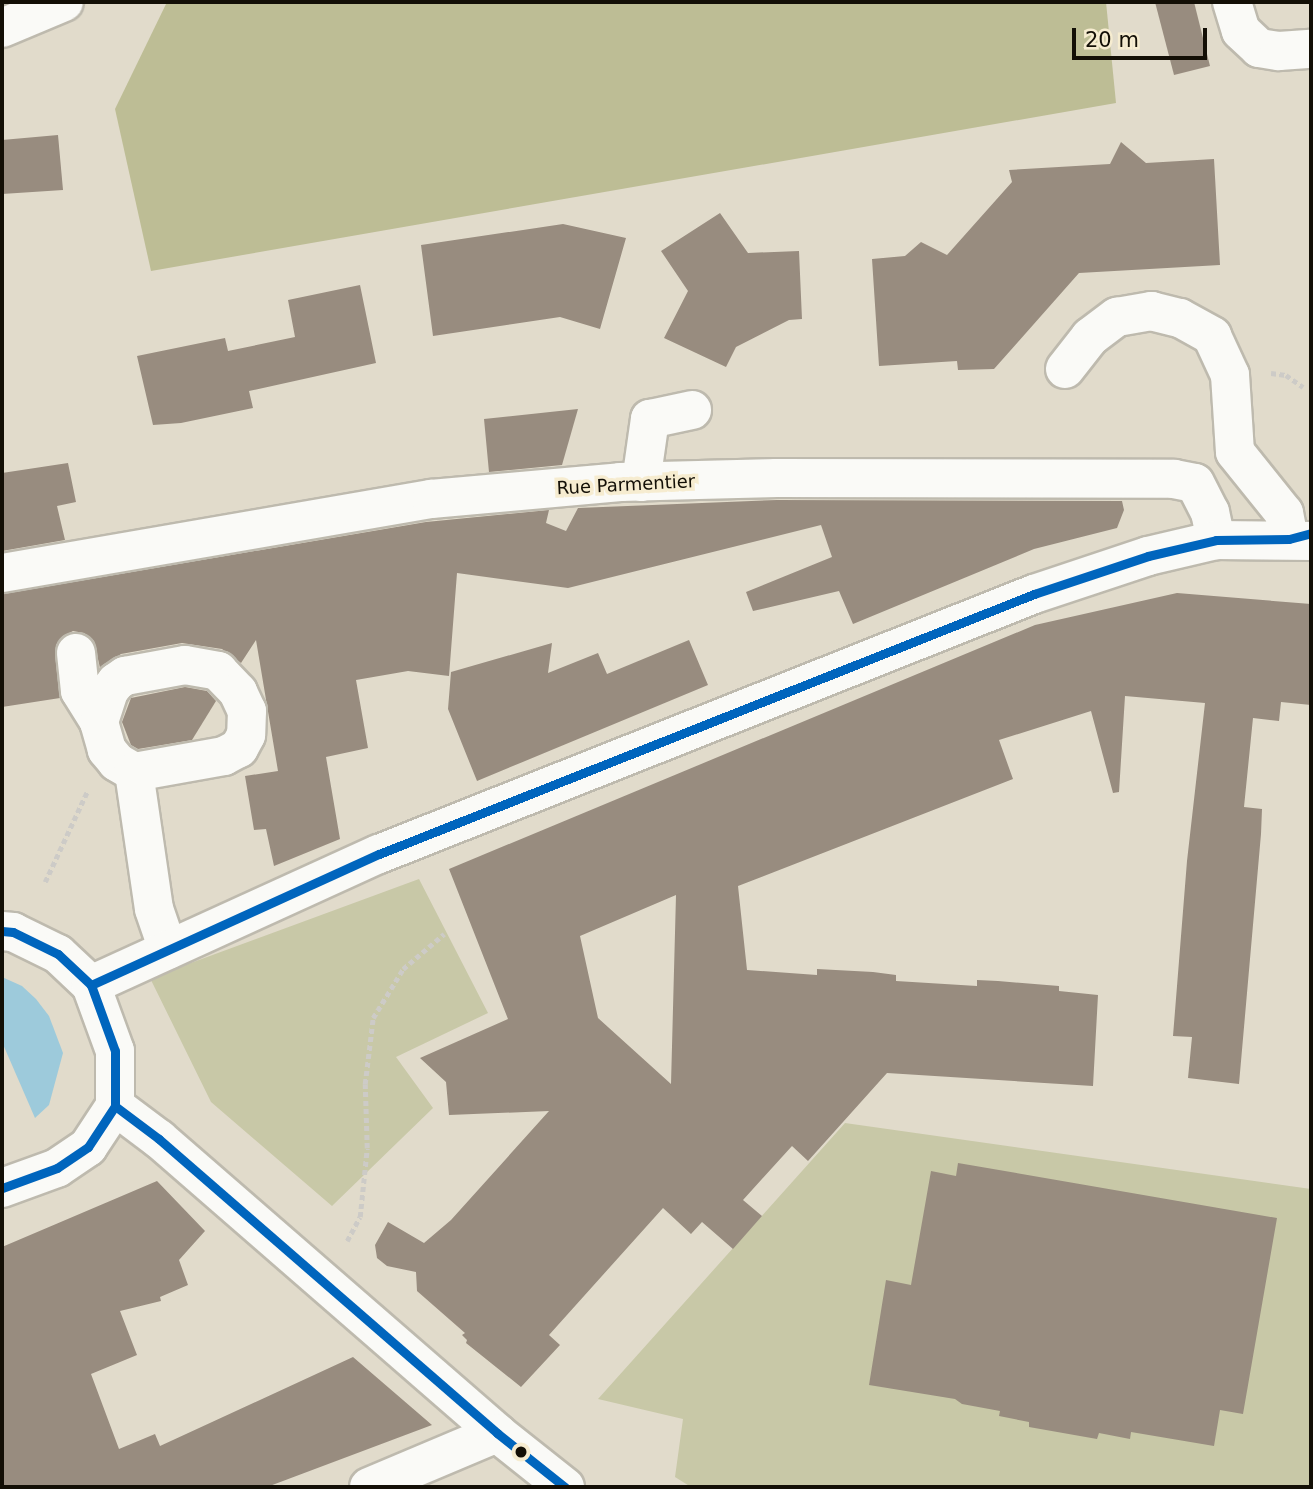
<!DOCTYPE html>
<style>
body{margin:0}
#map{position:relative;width:1313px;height:1489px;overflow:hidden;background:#e1dbcb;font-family:"DejaVu Sans",sans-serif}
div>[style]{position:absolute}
.green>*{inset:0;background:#c8c8a7}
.forest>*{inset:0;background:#bdbd95}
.water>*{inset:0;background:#9dcadb}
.building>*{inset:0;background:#988c7f}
.path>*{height:4.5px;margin-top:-2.25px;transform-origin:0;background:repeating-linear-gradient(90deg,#cdcbc7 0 5px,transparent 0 8.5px)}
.roads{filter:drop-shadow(2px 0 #bebaae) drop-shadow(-2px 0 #bebaae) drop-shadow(0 2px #bebaae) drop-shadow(0 -2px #bebaae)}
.minor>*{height:38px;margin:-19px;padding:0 19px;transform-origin:19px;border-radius:19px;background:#fafaf7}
.major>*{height:38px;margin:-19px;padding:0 19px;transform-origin:19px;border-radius:19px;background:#fafaf7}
.bus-1>*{height:9px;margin:-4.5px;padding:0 4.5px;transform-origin:4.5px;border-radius:4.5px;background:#0065bd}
.dots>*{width:19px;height:19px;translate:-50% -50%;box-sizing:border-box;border:4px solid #f6ecd0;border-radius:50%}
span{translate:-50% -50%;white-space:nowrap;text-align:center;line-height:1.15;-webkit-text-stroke:7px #f6ecd0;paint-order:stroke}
.street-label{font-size:18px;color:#130f06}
.frame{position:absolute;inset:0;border:4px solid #130f06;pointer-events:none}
.scale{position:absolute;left:1072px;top:28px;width:135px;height:32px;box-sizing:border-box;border:4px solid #130f06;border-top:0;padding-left:9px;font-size:21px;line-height:24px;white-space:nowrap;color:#130f06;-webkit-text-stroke:5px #f6ecd0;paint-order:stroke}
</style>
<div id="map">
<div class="green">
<i style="clip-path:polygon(419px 879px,488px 1013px,396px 1057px,433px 1108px,332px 1206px,211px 1102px,150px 978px)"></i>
<i style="clip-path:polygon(845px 1123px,1311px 1189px,1311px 1487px,691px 1487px,675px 1477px,683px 1419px,598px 1399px)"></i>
</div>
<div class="forest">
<i style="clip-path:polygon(167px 2px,1106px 2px,1116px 103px,151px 271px,115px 109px)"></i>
</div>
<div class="water">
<i style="clip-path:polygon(2px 977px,22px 986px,36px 999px,49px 1016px,63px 1053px,49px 1105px,35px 1118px,2px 1042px)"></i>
</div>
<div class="building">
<i style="clip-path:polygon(1155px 2px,1194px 2px,1210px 66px,1174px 75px)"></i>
<i style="clip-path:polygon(58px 135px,63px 190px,2px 194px,2px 140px)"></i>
<i style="clip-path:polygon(1121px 142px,1146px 163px,1214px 159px,1220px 265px,1079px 273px,994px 369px,958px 370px,957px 361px,879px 366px,872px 259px,905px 256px,921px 242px,947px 255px,1012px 182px,1009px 170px,1110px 164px)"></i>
<i style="clip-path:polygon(720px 213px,748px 253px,799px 251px,802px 319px,789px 320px,736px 347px,726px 367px,664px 338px,688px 291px,661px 251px)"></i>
<i style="clip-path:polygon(563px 224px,626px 238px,600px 329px,560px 317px,433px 336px,421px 245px)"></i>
<i style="clip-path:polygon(360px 285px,376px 363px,249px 391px,253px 408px,181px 423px,153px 425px,137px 356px,225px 338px,228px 351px,295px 337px,288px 300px)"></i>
<i style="clip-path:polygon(578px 409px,562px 465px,489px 472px,484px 419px)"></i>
<i style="clip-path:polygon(68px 463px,76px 502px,57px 506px,65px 540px,2px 551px,2px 473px)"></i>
<i style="clip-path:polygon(777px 500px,1122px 501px,1124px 510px,1117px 528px,1034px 549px,853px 624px,839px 591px,753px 611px,746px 592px,832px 557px,821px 525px,568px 588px,457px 573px,449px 676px,408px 671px,356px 680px,368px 748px,326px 757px,340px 839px,274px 866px,266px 829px,254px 830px,245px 776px,278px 771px,256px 640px,241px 663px,222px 649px,182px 643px,121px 654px,100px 668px,94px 641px,84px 633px,73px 631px,63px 636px,56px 645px,60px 698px,2px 707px,2px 594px,426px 522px,549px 510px,546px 523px,566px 531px,578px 508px)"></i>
<i style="clip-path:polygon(evenodd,1177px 593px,1311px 604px,1311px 705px,1281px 702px,1279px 721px,1253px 718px,1244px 807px,1262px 809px,1261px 834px,1239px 1084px,1188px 1078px,1192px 1037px,1173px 1036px,1187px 861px,1205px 703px,1125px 696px,1119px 792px,1113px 793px,1091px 711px,999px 740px,1013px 779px,738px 886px,747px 970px,817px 975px,817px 969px,873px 972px,896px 975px,896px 981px,977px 986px,977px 980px,998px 981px,1059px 986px,1059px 991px,1098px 995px,1093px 1086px,887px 1073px,808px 1161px,792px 1146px,743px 1200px,762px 1216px,733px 1249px,702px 1222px,691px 1234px,663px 1208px,549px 1335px,560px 1345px,521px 1387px,466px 1343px,467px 1340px,462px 1335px,465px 1333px,417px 1291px,416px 1272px,387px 1266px,377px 1258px,375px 1245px,388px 1222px,424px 1243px,451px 1220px,549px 1111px,449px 1115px,446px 1082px,420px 1058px,508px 1019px,449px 869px,1035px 625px,1177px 593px,676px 895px,671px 1084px,598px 1018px,580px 936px,676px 895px)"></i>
<i style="clip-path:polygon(689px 640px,708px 685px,477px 781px,448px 709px,451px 672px,552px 643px,548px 673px,598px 653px,607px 674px)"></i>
<i style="clip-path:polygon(185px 687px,207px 691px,216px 701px,192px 740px,138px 749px,131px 745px,122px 722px,131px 698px)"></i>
<i style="clip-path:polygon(958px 1163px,1277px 1218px,1243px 1414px,1220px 1410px,1214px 1446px,1131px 1432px,1130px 1439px,1099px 1433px,1097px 1439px,1029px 1427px,1029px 1422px,999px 1416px,1000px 1411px,962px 1404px,955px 1399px,869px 1385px,886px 1280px,911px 1285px,931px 1171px,956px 1176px)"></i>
<i style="clip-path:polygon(157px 1181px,205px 1231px,179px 1260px,188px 1285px,160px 1297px,161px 1301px,120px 1311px,137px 1355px,91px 1374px,119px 1449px,155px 1434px,160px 1446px,353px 1357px,432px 1425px,267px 1487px,2px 1487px,2px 1247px)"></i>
</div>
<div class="path">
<i style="left:1271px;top:373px;width:15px;rotate:8deg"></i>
<i style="left:1286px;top:375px;width:21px;rotate:35deg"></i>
<i style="left:45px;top:882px;width:99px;rotate:-65deg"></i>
<i style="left:347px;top:1241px;width:27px;rotate:-62deg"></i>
<i style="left:360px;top:1217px;width:69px;rotate:-84.2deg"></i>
<i style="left:367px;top:1148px;width:64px;rotate:-91.8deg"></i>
<i style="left:365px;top:1084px;width:66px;rotate:-83.1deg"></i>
<i style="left:373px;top:1018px;width:57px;rotate:-58.5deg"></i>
<i style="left:403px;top:969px;width:54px;rotate:-40.5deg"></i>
</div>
<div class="roads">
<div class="minor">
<i style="left:1232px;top:2px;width:30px;rotate:73deg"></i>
<i style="left:1241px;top:31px;width:25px;rotate:43deg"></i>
<i style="left:1259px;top:48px;width:20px;rotate:9deg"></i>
<i style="left:1279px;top:51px;width:32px;rotate:-4deg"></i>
<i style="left:2px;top:28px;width:67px;rotate:-22.8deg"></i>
<i style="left:1065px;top:369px;width:41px;rotate:-52deg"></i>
<i style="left:1090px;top:337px;width:34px;rotate:-37deg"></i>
<i style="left:1117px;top:317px;width:35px;rotate:-10deg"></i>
<i style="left:1151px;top:311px;width:30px;rotate:14deg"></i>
<i style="left:1180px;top:318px;width:37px;rotate:29deg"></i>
<i style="left:1212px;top:336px;width:43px;rotate:65.2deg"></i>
<i style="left:1230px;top:375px;width:77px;rotate:86.3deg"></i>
<i style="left:1235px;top:452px;width:78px;rotate:51.2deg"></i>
<i style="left:1284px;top:513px;width:26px;rotate:79deg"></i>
<i style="left:641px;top:482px;width:64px;rotate:-81.9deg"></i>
<i style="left:650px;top:419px;width:43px;rotate:-12.1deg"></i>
<i style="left:1195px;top:483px;width:33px;rotate:63deg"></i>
<i style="left:1210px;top:512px;width:29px;rotate:78deg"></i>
<i style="left:2px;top:573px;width:435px;rotate:-9.8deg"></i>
<i style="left:431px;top:499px;width:190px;rotate:-5.1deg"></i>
<i style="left:620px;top:482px;width:157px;rotate:-1.5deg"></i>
<i style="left:777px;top:478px;width:397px;rotate:0.1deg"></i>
<i style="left:1174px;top:479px;width:21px;rotate:11deg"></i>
<i style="left:76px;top:653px;width:38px;rotate:84deg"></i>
<i style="left:80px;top:691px;width:36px;rotate:58deg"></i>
<i style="left:134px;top:772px;width:20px;rotate:-150deg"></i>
<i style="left:117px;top:762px;width:16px;rotate:-130deg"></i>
<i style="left:107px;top:750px;width:29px;rotate:-106deg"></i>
<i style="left:99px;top:722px;width:33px;rotate:-72deg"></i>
<i style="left:109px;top:691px;width:11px;rotate:-52deg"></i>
<i style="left:116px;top:682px;width:11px;rotate:-34deg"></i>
<i style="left:125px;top:676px;width:61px;rotate:-10.4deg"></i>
<i style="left:185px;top:665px;width:34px;rotate:10deg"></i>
<i style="left:218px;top:671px;width:29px;rotate:46deg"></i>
<i style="left:238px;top:692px;width:21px;rotate:65deg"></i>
<i style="left:247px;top:711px;width:24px;rotate:92deg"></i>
<i style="left:246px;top:735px;width:15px;rotate:118deg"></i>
<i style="left:239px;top:748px;width:17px;rotate:152deg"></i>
<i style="left:224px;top:756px;width:91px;rotate:169.9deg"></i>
<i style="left:134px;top:772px;width:138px;rotate:81.7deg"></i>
<i style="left:154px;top:909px;width:43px;rotate:71.1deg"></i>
<i style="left:115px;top:1106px;width:55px;rotate:36.9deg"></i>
<i style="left:159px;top:1139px;width:448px;rotate:41deg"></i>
<i style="left:497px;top:1433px;width:87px;rotate:38.5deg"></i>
<i style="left:369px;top:1487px;width:139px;rotate:-22.9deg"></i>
</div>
<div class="major">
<i style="left:2px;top:931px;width:11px;rotate:5deg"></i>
<i style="left:13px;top:932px;width:50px;rotate:26.1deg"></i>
<i style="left:58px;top:954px;width:45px;rotate:43.2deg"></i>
<i style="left:91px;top:985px;width:70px;rotate:70deg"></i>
<i style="left:115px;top:1051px;width:55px;rotate:90deg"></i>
<i style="left:115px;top:1106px;width:49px;rotate:123.4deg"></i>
<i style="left:88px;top:1147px;width:37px;rotate:146deg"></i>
<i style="left:57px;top:1168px;width:59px;rotate:160deg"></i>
<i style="left:91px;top:985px;width:316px;rotate:-24.5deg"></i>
<i style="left:379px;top:854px;width:705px;rotate:-21.65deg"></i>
<i style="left:1034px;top:594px;width:120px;rotate:-18.4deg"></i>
<i style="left:1148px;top:556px;width:70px;rotate:-13.2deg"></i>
<i style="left:1216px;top:540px;width:95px;rotate:0.6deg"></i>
</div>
</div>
<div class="bus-1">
<i style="left:2px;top:931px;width:11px;rotate:5deg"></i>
<i style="left:13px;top:932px;width:50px;rotate:26.1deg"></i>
<i style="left:58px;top:954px;width:45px;rotate:43.2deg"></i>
<i style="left:91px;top:985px;width:70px;rotate:70deg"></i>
<i style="left:115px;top:1051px;width:55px;rotate:90deg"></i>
<i style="left:115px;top:1106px;width:49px;rotate:123.4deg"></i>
<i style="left:88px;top:1147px;width:37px;rotate:146deg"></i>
<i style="left:57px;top:1168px;width:59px;rotate:160deg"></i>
<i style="left:91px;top:985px;width:316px;rotate:-24.5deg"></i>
<i style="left:379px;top:854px;width:705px;rotate:-21.65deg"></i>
<i style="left:1034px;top:594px;width:120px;rotate:-18.4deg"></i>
<i style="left:1148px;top:556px;width:70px;rotate:-13.2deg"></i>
<i style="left:1216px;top:540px;width:73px;rotate:-0.8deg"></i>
<i style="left:1289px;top:539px;width:23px;rotate:-15deg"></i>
<i style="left:115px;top:1106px;width:55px;rotate:36.9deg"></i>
<i style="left:159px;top:1139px;width:448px;rotate:41deg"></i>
<i style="left:497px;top:1433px;width:87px;rotate:38.5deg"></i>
</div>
<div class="dots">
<i style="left:521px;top:1452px;background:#130f06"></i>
</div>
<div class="street-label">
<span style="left:626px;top:485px;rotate:-3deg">Rue Parmentier</span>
</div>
<div class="frame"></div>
<div class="scale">20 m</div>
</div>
